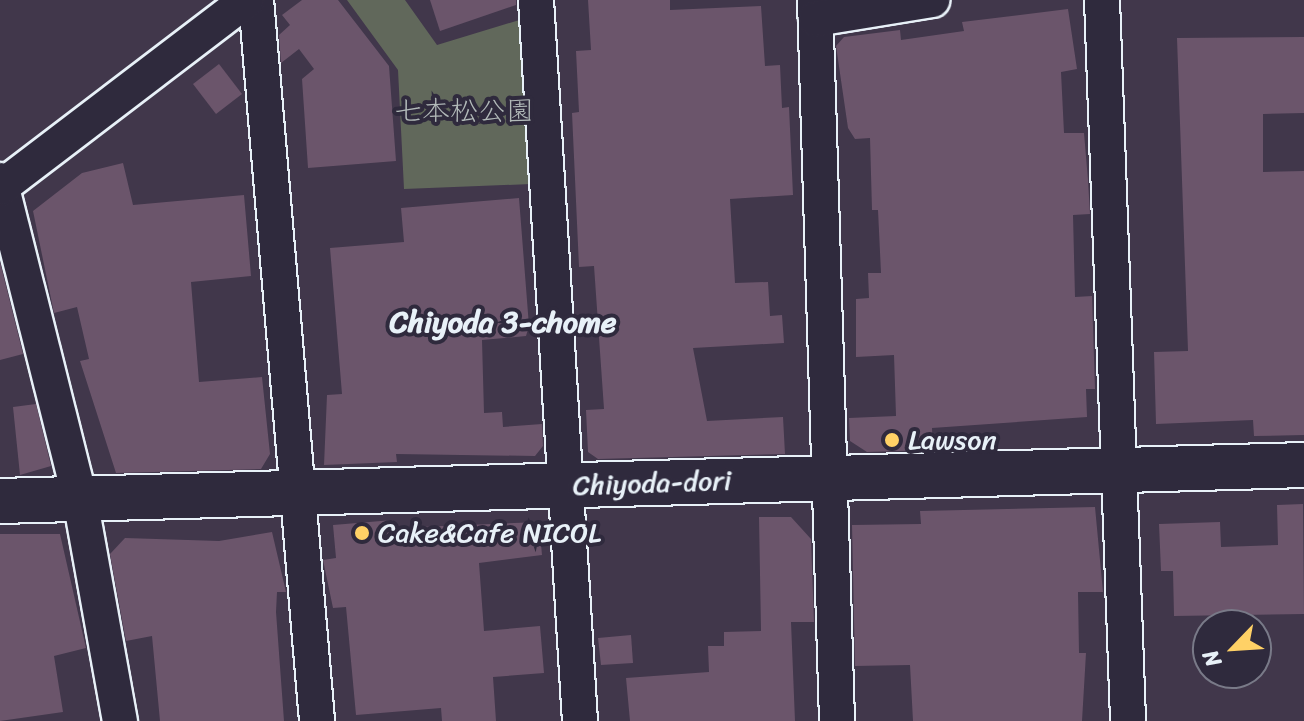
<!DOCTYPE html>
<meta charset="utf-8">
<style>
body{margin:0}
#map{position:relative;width:1304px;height:721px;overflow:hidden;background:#41374b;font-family:Sriracha,"Klee One",sans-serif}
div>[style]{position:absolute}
.green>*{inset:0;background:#61685b}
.building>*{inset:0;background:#6b556b}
.roads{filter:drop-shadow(2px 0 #e8f1f8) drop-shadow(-2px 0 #e8f1f8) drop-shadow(0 2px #e8f1f8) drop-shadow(0 -2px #e8f1f8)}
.minor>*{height:34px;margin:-17px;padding:0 17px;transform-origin:17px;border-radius:17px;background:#2f2a3d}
.tertiary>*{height:44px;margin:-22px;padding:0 22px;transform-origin:22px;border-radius:22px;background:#2f2a3d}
.dots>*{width:22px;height:22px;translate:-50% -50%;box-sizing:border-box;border:4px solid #2f2a3d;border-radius:50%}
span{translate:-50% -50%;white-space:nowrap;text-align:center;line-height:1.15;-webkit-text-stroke:8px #2f2a3d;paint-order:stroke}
.park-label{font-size:28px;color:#b2bab9}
.poi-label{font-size:28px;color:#e8f1f8}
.left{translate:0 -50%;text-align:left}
.street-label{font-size:28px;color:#e8f1f8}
.neighbourhood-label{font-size:30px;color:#e8f1f8;font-weight:700}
.north{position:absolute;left:1192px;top:609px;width:80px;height:80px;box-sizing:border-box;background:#2f2a3d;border:2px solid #797a88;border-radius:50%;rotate:245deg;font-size:22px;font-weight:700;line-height:32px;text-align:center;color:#e8f1f8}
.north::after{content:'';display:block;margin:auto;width:28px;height:36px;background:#ffd166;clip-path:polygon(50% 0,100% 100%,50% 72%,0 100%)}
</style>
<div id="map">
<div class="green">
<i style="clip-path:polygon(347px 0,405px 0,437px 45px,526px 18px,531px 184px,404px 189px,398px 70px)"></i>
</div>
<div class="building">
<i style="clip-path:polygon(302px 0,338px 0,389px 66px,396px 161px,308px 168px,302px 79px,314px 69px,299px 49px,281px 63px,279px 35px,290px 25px,282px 15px)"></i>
<i style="clip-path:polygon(430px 0,516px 0,516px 5px,440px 31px)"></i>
<i style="clip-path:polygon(588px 0,670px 0,670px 10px,761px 6px,765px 66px,780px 65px,782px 108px,789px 107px,793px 195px,730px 199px,735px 283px,768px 282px,770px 316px,782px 315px,784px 343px,693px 348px,707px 421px,783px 417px,785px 454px,598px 459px,588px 452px,586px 410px,604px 409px,594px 266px,579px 267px,572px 113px,579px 112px,576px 51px,591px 50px)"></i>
<i style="clip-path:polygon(1068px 9px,1077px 69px,1061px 72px,1064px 133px,1084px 133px,1088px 180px,1090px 214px,1073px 215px,1075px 297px,1092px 296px,1095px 389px,1086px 389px,1087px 417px,932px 428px,933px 450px,867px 452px,850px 441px,849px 418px,896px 416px,894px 355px,856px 357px,856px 299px,869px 298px,868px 273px,881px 273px,878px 210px,872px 210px,870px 138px,855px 139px,848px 128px,836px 46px,844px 37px,900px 30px,901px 40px,964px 31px,962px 22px)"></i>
<i style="clip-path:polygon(1304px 37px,1304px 113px,1263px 114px,1263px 172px,1304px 171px,1304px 435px,1254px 436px,1253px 420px,1156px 424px,1154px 352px,1188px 351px,1177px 38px)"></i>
<i style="clip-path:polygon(219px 64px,242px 94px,216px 114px,193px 84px)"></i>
<i style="clip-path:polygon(123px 163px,133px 205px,244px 195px,251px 276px,191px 282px,199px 382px,262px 377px,270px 454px,261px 469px,116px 473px,80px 361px,89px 359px,77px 307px,54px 313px,33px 211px,82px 173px)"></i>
<i style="clip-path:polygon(519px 198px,529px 326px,526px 336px,482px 340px,484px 413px,502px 412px,503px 427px,542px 424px,543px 446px,535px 456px,396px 454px,397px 462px,324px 465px,327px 395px,342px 394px,330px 248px,404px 242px,401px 208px)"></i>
<i style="clip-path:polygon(0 262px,23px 354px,0 360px)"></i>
<i style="clip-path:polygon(36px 404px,51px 466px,20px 475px,13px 407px)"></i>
<i style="clip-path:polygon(1303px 504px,1304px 614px,1174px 616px,1173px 571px,1161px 571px,1159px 524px,1220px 522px,1221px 547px,1278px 545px,1277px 505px)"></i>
<i style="clip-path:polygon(1095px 507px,1103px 592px,1078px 592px,1079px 653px,1086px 653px,1082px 721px,913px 721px,910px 665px,855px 666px,852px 525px,921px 524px,920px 511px)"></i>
<i style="clip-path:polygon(759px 517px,791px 517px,811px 539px,814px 622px,791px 622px,795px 721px,630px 721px,626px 678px,709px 672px,708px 646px,724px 646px,724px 632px,761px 631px)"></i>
<i style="clip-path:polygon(393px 520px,394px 528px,539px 522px,542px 555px,479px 563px,484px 631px,540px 626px,544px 673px,493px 677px,496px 721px,442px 721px,441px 708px,356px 715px,346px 607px,333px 608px,323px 560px,336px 558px,333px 525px)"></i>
<i style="clip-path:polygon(272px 532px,286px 592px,277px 592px,276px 612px,284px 721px,160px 721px,152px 636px,126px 641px,110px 554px,125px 538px,219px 541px)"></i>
<i style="clip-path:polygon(0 534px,60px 534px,86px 648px,54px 656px,63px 712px,0 721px)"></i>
<i style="clip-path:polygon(631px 635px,633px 663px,601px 665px,598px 638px)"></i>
</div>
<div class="roads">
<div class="minor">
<i style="left:256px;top:0;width:724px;rotate:85.16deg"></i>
<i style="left:536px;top:0;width:722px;rotate:86.51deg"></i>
<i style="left:815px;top:0;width:721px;rotate:88.25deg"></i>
<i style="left:1102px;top:0;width:721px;rotate:87.93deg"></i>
<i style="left:816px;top:19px;width:118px;rotate:-9.3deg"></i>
<i style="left:0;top:180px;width:329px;rotate:75.9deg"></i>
<i style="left:80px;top:499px;width:226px;rotate:79.8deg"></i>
<i style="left:0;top:188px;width:310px;rotate:-37.3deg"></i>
</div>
<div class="tertiary">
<i style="left:0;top:501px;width:1304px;rotate:-1.58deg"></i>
</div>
</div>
<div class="dots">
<i style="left:892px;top:440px;background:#ffd166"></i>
<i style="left:362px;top:533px;background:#ffd166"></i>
</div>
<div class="park-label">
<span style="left:464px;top:111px">七本松公園</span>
</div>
<div class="poi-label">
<span class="left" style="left:908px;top:440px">Lawson</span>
<span class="left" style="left:378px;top:533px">Cake&amp;Cafe NICOL</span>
</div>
<div class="street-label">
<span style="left:652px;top:483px;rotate:-2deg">Chiyoda-dori</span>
</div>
<div class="neighbourhood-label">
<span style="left:503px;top:322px">Chiyoda 3-chome</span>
</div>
<div class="north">N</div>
</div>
